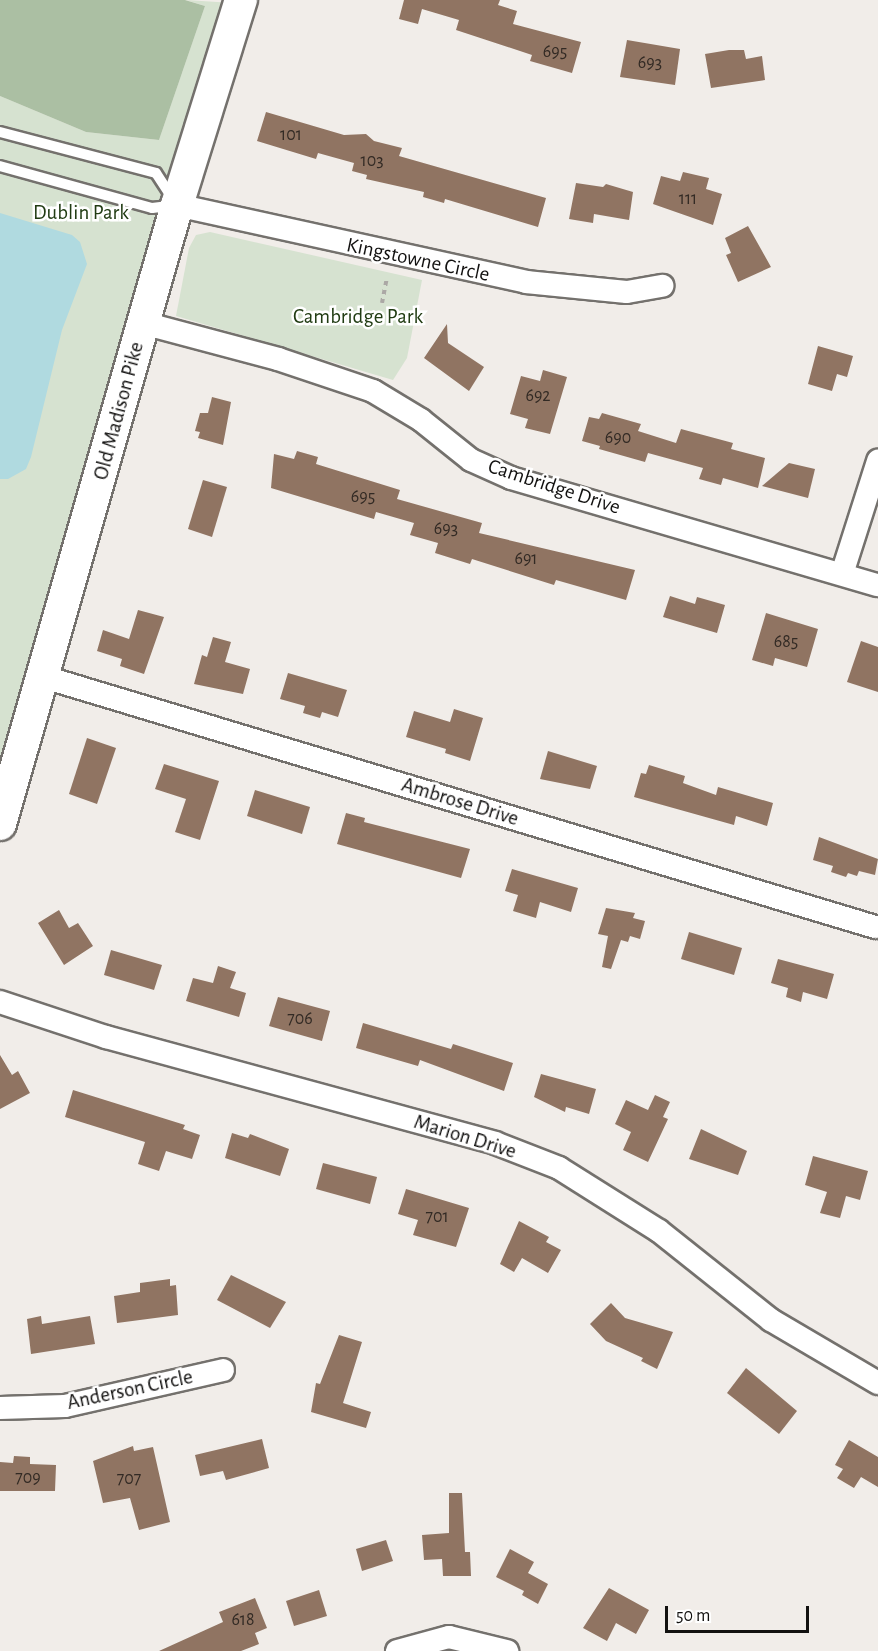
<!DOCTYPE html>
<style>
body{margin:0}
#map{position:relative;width:878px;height:1651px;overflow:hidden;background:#f1ede9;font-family:"Alegreya Sans",sans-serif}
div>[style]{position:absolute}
.green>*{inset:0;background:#d6e2d0}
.forest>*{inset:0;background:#abbfa3}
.water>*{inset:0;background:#b0dae0}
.building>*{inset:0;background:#907462}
.path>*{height:4px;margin-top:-2px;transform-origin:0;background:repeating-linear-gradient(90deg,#aba8a5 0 4.5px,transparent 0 9px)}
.roads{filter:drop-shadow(2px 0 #74716d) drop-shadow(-2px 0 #74716d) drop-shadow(0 2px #74716d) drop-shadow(0 -2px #74716d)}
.lane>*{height:10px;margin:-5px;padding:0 5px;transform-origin:5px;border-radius:5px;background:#fff}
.street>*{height:22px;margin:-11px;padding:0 11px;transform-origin:11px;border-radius:11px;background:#fff}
.secondary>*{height:32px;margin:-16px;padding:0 16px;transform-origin:16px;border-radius:16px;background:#fff}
span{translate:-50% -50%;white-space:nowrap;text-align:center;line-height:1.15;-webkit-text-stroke:5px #fff;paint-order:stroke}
.number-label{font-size:18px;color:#322a24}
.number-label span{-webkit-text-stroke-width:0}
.park-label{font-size:21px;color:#213c13}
.street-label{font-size:21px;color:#121110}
.scale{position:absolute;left:665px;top:1606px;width:144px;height:27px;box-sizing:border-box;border:3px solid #121110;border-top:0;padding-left:8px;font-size:18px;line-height:21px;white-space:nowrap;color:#121110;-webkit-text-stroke:4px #fff;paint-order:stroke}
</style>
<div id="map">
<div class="green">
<i style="clip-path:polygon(186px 0,233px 3px,0 786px,0 96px,86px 132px,159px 140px,205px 6px)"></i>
<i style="clip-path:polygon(210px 232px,422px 280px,407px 358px,393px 380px,176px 316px,189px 248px,196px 235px)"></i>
</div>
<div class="forest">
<i style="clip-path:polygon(0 0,185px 0,205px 6px,159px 140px,86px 132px,0 96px)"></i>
</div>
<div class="water">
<i style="clip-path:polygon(0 213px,72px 235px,80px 242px,87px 264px,62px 330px,31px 457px,26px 469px,8px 479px,0 479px)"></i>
</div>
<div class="building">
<i style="clip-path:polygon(404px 0,500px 0,498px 5px,517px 11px,513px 24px,581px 42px,572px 73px,530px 61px,532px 55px,456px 30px,459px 20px,422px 9px,418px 24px,399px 19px)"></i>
<i style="clip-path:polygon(627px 40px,680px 49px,675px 85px,620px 77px)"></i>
<i style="clip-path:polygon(729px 50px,744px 50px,746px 59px,762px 56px,765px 80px,711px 88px,705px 54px)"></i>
<i style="clip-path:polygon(266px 112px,344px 135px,366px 134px,374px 141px,402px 148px,399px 156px,546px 198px,538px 227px,445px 199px,444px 203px,423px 197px,424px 192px,366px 179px,367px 175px,352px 171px,354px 163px,318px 153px,316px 159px,257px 141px)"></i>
<i style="clip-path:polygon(683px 172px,709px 178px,706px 189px,722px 194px,713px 225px,653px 204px,661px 176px,680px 181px)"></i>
<i style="clip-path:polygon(576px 183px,603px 187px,606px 184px,633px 192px,629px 220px,594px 214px,593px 223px,569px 219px)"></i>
<i style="clip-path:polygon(748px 226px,771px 267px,738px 282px,726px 255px,731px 253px,725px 238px)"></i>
<i style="clip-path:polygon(447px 324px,448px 343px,484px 367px,469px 391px,424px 358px)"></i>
<i style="clip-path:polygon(818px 346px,853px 356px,847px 377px,837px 374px,832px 391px,808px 384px)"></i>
<i style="clip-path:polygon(543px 370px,567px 377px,550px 434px,525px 428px,528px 419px,510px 414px,521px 376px,540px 381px)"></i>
<i style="clip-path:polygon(212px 397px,231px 402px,223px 445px,198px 438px,200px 432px,195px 431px,200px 413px,208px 413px)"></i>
<i style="clip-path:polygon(602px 413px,641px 424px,638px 431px,676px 443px,681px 429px,733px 443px,731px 449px,765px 458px,758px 488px,723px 478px,721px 485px,699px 479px,703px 468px,648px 453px,645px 462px,599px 449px,600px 446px,582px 441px,589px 417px,599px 419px)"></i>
<i style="clip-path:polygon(297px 451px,318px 457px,316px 464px,400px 490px,397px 499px,482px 523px,479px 533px,635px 570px,626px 600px,556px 580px,554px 585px,472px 559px,470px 564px,435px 553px,438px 543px,410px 535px,414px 523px,376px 512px,374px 519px,271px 488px,274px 454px,294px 459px)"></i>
<i style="clip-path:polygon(789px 463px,815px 469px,808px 498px,762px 486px)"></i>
<i style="clip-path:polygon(203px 480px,227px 487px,212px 537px,188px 529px)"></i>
<i style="clip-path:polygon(670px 596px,695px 604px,697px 597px,725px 605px,717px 633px,663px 617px)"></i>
<i style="clip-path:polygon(138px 610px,164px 617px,144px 674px,120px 666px,122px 659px,97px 651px,103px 630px,129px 639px)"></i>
<i style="clip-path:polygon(766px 613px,818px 629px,807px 667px,775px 658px,773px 666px,752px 660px)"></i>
<i style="clip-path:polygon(213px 637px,231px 642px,225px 662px,250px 669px,243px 694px,194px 684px,202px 655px,207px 657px)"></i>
<i style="clip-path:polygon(861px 641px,878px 647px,878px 692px,847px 682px)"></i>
<i style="clip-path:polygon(288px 673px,347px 690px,338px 717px,322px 712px,320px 718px,303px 713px,305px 706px,280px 699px)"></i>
<i style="clip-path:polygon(454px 709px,483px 718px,470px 761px,445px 753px,446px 749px,406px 737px,414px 711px,450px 722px)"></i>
<i style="clip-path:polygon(87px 738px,116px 748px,97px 804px,69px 794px)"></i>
<i style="clip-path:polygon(548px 751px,597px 766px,590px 789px,540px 779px)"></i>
<i style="clip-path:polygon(164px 764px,219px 781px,200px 840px,175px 832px,186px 799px,155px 789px)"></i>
<i style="clip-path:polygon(649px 765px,685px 776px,683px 783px,716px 795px,718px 787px,773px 803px,767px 826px,736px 816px,734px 825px,634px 797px,641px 773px,646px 774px)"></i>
<i style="clip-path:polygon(255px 790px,310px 807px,302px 834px,247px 816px)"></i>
<i style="clip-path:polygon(346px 813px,365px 818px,364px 822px,470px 849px,461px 878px,337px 844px)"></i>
<i style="clip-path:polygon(819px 837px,878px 859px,875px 875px,859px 871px,857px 876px,848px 873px,846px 877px,831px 872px,833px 866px,813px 860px)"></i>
<i style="clip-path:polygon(512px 869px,578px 888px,571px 912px,540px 902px,536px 918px,513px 911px,518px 895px,505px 891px)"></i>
<i style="clip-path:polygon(606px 908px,635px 913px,633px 918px,645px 921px,640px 939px,630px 936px,628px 942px,621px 940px,611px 969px,602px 967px,608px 936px,598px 934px)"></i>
<i style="clip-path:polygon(59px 910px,69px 928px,78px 923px,93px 946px,64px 965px,38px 923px)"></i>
<i style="clip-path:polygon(689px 932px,742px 948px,734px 975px,681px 959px)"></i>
<i style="clip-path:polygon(111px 950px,162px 965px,154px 990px,104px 975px)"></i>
<i style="clip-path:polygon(778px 959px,834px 974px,827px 999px,803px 992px,801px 1002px,786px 997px,788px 988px,771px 983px)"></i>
<i style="clip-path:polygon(218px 966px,236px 972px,230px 988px,246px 993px,239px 1017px,186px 1001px,193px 978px,213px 983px)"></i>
<i style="clip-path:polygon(278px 997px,330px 1011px,322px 1041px,269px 1026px)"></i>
<i style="clip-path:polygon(363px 1023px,451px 1049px,453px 1044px,513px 1063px,504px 1091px,420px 1060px,418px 1066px,356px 1048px)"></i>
<i style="clip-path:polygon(0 1055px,12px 1075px,18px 1071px,30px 1093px,0 1109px)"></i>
<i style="clip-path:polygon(541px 1074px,596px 1089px,589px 1114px,566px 1107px,565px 1112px,534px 1097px)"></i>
<i style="clip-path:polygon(73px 1090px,185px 1125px,183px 1129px,200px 1135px,192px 1159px,166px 1151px,159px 1171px,138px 1164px,145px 1142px,65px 1117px)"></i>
<i style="clip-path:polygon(655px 1095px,670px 1102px,663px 1117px,668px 1119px,648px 1162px,623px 1150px,631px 1132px,615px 1124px,626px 1100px,648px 1110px)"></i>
<i style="clip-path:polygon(701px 1129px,747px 1151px,738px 1175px,689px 1159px)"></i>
<i style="clip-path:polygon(232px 1133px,248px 1138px,250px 1134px,289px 1149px,280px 1176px,225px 1158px)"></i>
<i style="clip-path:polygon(813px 1156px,868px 1171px,860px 1200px,846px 1196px,840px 1218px,820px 1213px,827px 1192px,805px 1185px)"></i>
<i style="clip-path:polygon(323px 1163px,377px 1177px,370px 1204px,316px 1189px)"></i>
<i style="clip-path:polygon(406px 1189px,469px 1208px,456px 1247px,413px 1235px,418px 1220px,398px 1214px)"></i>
<i style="clip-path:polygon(519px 1221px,549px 1237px,546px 1242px,561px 1250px,548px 1273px,522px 1258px,514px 1272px,500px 1264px)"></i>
<i style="clip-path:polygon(231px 1275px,286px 1302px,270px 1328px,217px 1300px)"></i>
<i style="clip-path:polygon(170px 1279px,170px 1286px,176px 1285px,178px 1315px,117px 1323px,114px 1296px,140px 1292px,140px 1283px)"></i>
<i style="clip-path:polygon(611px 1303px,625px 1318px,673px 1332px,657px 1369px,641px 1361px,643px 1358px,606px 1341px,590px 1324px)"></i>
<i style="clip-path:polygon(41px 1316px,42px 1324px,90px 1316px,95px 1344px,31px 1354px,27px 1319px)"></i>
<i style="clip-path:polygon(339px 1335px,362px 1342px,343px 1403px,371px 1412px,366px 1428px,311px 1412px,316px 1383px,320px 1384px)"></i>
<i style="clip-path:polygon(746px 1368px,797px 1411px,779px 1434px,727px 1393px)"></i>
<i style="clip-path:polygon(262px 1439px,269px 1468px,226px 1480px,223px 1471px,200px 1476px,195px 1455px)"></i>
<i style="clip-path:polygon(849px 1440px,878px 1457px,878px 1487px,861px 1477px,854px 1488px,837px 1478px,843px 1469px,835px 1465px)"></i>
<i style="clip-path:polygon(133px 1446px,134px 1451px,153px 1447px,170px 1522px,139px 1530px,130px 1498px,103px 1503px,93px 1461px)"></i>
<i style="clip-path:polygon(14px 1456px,30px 1457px,30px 1464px,56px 1465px,55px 1491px,0 1491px,0 1462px,13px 1463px)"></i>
<i style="clip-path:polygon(449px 1493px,462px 1493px,465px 1552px,470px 1552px,471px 1576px,443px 1576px,442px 1559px,424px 1560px,422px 1535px,449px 1533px)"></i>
<i style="clip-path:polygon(386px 1540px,393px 1561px,362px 1571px,356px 1549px)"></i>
<i style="clip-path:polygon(510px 1549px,534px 1562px,528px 1573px,548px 1584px,538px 1604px,522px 1595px,524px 1591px,496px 1577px)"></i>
<i style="clip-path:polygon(609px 1588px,649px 1610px,636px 1634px,616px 1623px,607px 1641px,583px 1628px)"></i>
<i style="clip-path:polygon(319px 1590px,327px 1616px,294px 1626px,286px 1601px)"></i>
<i style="clip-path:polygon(255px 1598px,267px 1628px,255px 1633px,259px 1644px,241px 1651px,159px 1651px,223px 1622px,219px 1612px)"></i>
</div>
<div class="path">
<i style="left:382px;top:303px;width:25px;rotate:-79deg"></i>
</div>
<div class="roads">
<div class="lane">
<i style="left:0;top:132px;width:161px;rotate:14.7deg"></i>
<i style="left:156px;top:173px;width:38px;rotate:57deg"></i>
<i style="left:177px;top:205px;width:25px;rotate:173deg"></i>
<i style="left:152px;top:208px;width:158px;rotate:-164.6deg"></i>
</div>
<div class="street">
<i style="left:177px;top:205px;width:357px;rotate:12.4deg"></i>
<i style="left:526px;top:282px;width:101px;rotate:5.7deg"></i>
<i style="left:627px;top:292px;width:36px;rotate:-10deg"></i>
<i style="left:143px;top:323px;width:140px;rotate:14.9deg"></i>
<i style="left:278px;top:359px;width:100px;rotate:18.6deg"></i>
<i style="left:373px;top:391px;width:56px;rotate:31.1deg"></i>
<i style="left:421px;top:420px;width:64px;rotate:38.7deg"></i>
<i style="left:471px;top:460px;width:44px;rotate:24.2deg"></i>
<i style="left:511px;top:478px;width:382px;rotate:16.3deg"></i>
<i style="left:842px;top:574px;width:119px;rotate:-72.3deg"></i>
<i style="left:44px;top:677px;width:868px;rotate:16.74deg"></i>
<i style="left:0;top:1002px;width:112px;rotate:18.3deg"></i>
<i style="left:106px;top:1037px;width:403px;rotate:15.2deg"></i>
<i style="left:495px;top:1143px;width:69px;rotate:21.3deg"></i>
<i style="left:559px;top:1168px;width:118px;rotate:32.2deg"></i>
<i style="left:659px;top:1231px;width:143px;rotate:38.5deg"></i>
<i style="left:771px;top:1320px;width:124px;rotate:30.5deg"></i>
<i style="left:0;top:1408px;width:65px;rotate:-1.8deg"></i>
<i style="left:65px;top:1406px;width:162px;rotate:-12.8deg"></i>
<i style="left:397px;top:1651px;width:54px;rotate:-15.1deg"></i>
<i style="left:449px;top:1637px;width:60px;rotate:13.6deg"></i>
</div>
<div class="secondary">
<i style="left:0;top:824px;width:644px;rotate:-74.04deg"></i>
<i style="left:177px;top:205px;width:215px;rotate:-72.7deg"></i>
</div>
</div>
<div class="number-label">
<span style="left:555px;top:52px">695</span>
<span style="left:650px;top:63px">693</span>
<span style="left:291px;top:135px">101</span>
<span style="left:372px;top:161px">103</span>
<span style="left:688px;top:199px">111</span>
<span style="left:538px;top:396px">692</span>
<span style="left:618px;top:438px">690</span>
<span style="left:363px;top:497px">695</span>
<span style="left:446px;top:529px">693</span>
<span style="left:526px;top:559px">691</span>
<span style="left:786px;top:642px">685</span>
<span style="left:300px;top:1019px">706</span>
<span style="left:437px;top:1217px">701</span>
<span style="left:28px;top:1478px">709</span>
<span style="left:129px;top:1479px">707</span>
<span style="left:243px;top:1620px">618</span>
</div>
<div class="park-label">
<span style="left:81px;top:213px">Dublin Park</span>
<span style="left:358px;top:317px">Cambridge Park</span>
</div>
<div class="street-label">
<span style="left:418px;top:260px;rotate:12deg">Kingstowne Circle</span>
<span style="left:119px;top:411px;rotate:-75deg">Old Madison Pike</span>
<span style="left:554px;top:487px;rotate:18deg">Cambridge Drive</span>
<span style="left:460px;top:802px;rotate:17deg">Ambrose Drive</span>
<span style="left:465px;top:1137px;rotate:17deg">Marion Drive</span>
<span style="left:130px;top:1390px;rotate:-12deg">Anderson Circle</span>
</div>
<div class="scale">50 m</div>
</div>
